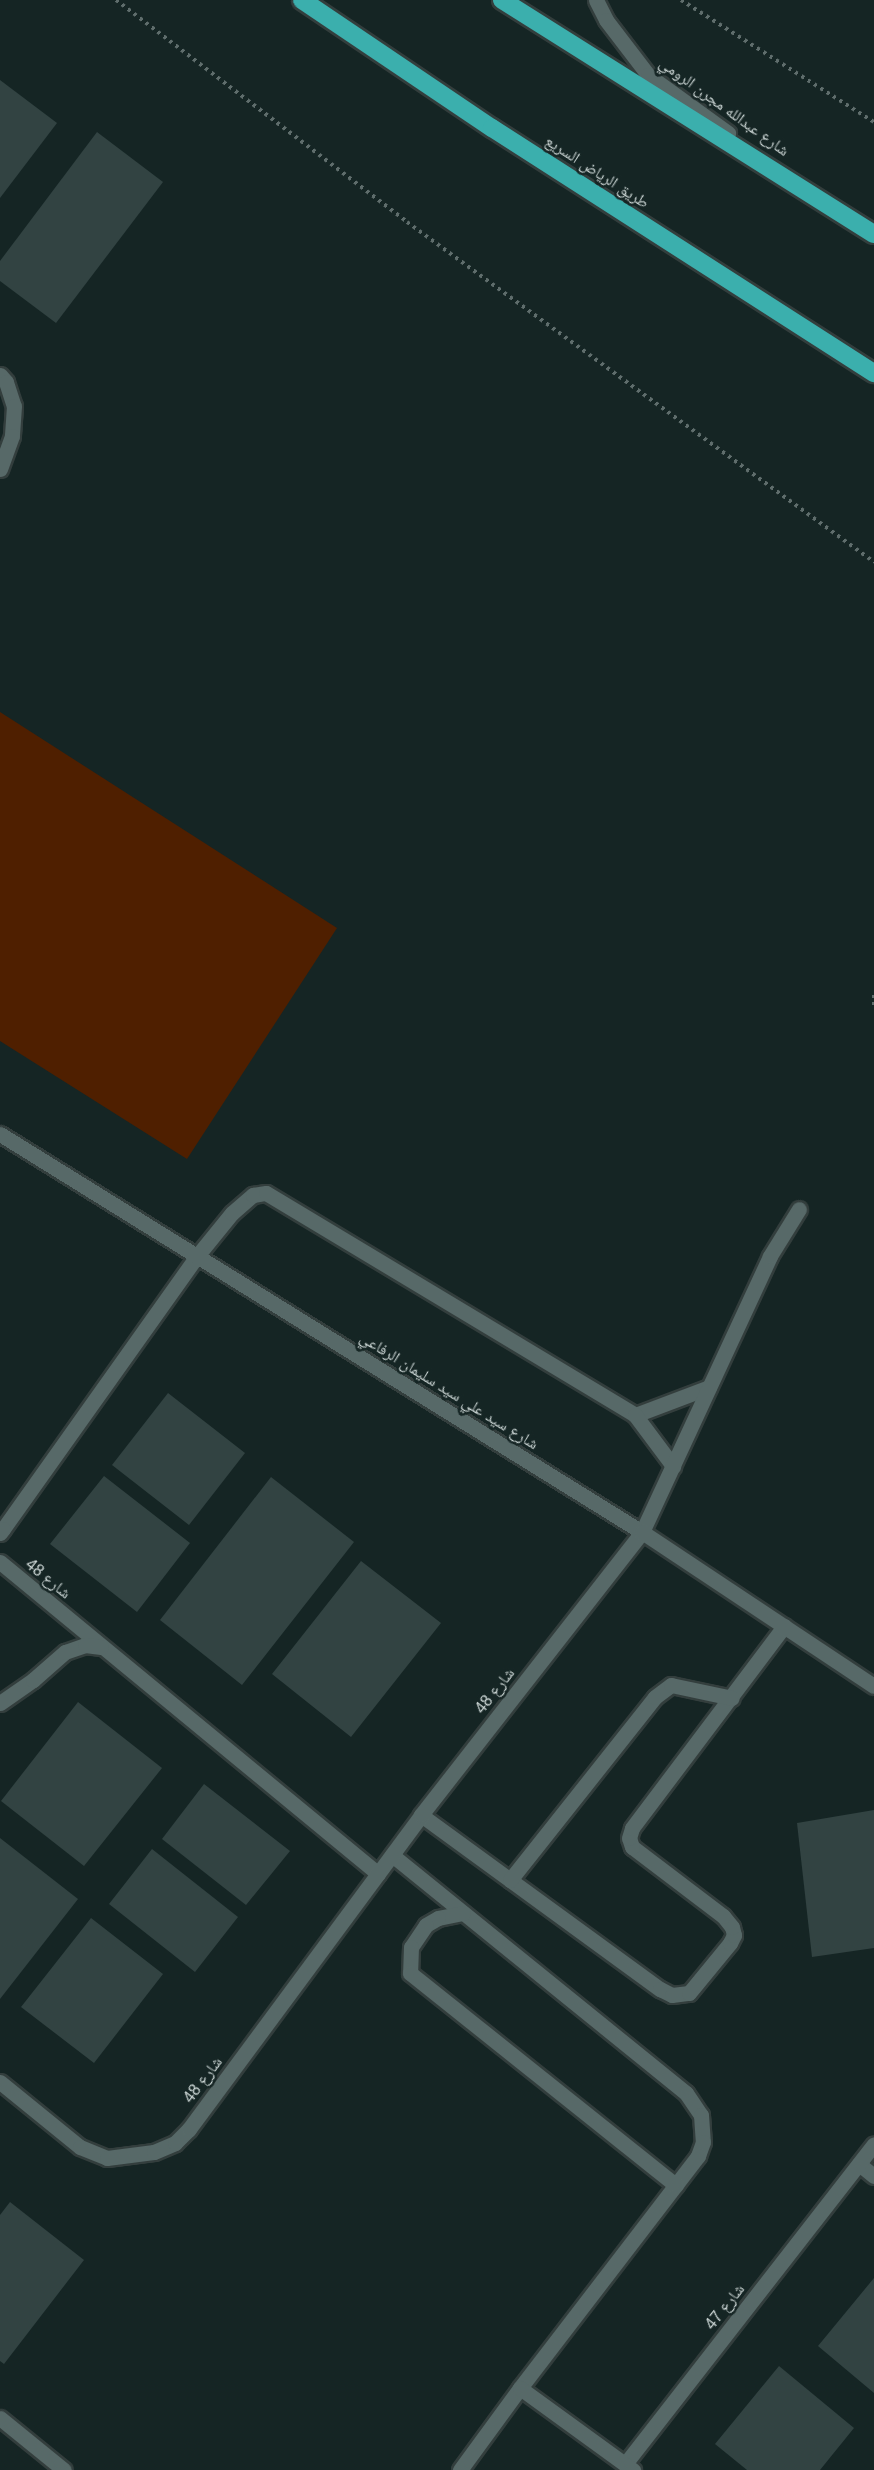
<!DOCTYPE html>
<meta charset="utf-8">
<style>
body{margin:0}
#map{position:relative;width:874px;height:2470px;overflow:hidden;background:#152524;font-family:Arial,"Noto Naskh Arabic",sans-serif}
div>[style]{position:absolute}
.green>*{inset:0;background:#4f1f00}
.building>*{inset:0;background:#324342}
.path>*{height:4px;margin-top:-2px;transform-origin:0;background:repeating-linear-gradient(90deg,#5f6d6c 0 3px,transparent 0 7.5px)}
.roads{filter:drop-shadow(2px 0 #333e3d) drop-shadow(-2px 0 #333e3d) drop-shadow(0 2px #333e3d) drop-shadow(0 -2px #333e3d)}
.lane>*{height:15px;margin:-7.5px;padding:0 7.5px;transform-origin:7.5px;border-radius:7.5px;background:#576968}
.street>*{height:15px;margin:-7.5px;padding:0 7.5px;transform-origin:7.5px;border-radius:7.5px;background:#576968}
.secondary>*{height:15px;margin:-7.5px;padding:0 7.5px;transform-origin:7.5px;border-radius:7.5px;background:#576968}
.highway>*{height:18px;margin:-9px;padding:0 9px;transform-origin:9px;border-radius:9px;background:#3bafad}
span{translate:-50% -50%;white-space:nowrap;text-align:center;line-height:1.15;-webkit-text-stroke:5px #152524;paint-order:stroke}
.street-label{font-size:16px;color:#cdd7d6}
</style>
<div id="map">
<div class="green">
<i style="clip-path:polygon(0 712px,337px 928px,187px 1159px,0 1041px)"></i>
</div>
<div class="building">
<i style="clip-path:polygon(0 80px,57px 123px,0 198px)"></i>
<i style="clip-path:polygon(97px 132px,163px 182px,56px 323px,0 281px,0 261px)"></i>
<i style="clip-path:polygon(168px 1393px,245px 1453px,189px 1525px,112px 1465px)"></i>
<i style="clip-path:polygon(104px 1476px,190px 1543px,137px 1612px,50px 1544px)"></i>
<i style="clip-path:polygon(271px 1477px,354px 1542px,242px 1685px,160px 1620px)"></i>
<i style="clip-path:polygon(361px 1561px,441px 1623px,351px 1737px,272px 1674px)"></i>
<i style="clip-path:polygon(78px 1702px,162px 1768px,84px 1866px,1px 1801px)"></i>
<i style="clip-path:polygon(204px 1784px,290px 1851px,246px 1905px,162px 1839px)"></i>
<i style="clip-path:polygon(874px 1810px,874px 1948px,812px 1957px,797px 1823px)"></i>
<i style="clip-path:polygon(0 1838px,78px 1899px,0 1999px)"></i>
<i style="clip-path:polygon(152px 1849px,238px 1917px,195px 1972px,109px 1904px)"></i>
<i style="clip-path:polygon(91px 1918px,163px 1974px,94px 2063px,21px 2007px)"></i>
<i style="clip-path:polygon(10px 2202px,84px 2260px,4px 2364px,0 2361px,0 2215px)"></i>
<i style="clip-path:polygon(874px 2278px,874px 2393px,818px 2346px)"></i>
<i style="clip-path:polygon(779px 2366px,854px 2428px,820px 2470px,747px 2470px,715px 2444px)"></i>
</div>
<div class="path">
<i style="left:116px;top:0;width:366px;rotate:37.3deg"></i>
<i style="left:407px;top:222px;width:578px;rotate:36.06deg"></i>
<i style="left:681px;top:0;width:228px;rotate:32.3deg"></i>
<i style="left:874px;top:995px;width:11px;rotate:90deg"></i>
</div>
<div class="roads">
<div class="lane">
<i style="left:635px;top:1415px;width:79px;rotate:-20.7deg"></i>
<i style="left:3px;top:1529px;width:335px;rotate:-54.6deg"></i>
<i style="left:197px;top:1256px;width:55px;rotate:-50.9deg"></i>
<i style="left:232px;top:1213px;width:28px;rotate:-41deg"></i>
<i style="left:253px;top:1195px;width:13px;rotate:-9deg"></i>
<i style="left:266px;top:1193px;width:431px;rotate:31deg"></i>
<i style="left:635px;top:1415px;width:64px;rotate:53.3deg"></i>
<i style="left:642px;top:1532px;width:304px;rotate:-65.1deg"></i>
<i style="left:770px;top:1256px;width:55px;rotate:-58.3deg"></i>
<i style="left:421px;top:1815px;width:296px;rotate:36.1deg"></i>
<i style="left:660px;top:1989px;width:13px;rotate:27deg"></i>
<i style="left:672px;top:1995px;width:17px;rotate:-7deg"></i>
<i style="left:689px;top:1993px;width:65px;rotate:-50.6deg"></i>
<i style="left:730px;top:1943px;width:9px;rotate:-63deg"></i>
<i style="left:734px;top:1935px;width:8px;rotate:-104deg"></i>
<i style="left:732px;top:1927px;width:14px;rotate:-129deg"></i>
<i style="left:723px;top:1916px;width:114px;rotate:-142.8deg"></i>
<i style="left:632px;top:1847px;width:9px;rotate:-108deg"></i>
<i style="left:629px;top:1838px;width:10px;rotate:-73deg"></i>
<i style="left:632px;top:1828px;width:253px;rotate:-53deg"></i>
<i style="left:392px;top:1855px;width:378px;rotate:39deg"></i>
<i style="left:686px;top:2093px;width:27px;rotate:56deg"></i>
<i style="left:701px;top:2115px;width:27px;rotate:86deg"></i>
<i style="left:703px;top:2142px;width:15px;rotate:110deg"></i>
<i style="left:698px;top:2156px;width:292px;rotate:127.5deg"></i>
<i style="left:510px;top:1880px;width:233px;rotate:-51.6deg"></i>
<i style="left:655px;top:1697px;width:20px;rotate:-37deg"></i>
<i style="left:671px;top:1685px;width:62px;rotate:12deg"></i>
<i style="left:463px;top:1913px;width:25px;rotate:169deg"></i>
<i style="left:438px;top:1918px;width:14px;rotate:150deg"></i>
<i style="left:426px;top:1925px;width:27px;rotate:124deg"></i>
<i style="left:411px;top:1947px;width:26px;rotate:92deg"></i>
<i style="left:410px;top:1973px;width:340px;rotate:38.6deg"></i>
</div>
<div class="street">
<i style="left:0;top:375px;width:9px;rotate:49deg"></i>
<i style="left:6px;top:382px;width:25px;rotate:72deg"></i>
<i style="left:14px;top:406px;width:30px;rotate:94deg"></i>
<i style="left:12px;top:436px;width:35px;rotate:110deg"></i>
<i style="left:0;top:1533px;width:5px;rotate:-53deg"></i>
<i style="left:0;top:1562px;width:490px;rotate:39.5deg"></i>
<i style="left:0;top:1703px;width:40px;rotate:-34.9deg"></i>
<i style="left:33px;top:1680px;width:43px;rotate:-41.2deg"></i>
<i style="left:65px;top:1652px;width:21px;rotate:-19deg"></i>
<i style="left:85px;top:1645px;width:16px;rotate:7deg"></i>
<i style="left:0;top:2082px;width:103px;rotate:39.1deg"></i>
<i style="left:80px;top:2147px;width:29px;rotate:22deg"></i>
<i style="left:107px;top:2158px;width:47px;rotate:-7.3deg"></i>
<i style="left:154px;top:2152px;width:23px;rotate:-23deg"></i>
<i style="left:175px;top:2143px;width:20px;rotate:-45deg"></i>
<i style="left:189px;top:2129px;width:390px;rotate:-53.5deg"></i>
<i style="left:421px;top:1815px;width:359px;rotate:-52deg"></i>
<i style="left:859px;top:2164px;width:19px;rotate:39deg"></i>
<i style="left:0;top:2418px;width:82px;rotate:39.1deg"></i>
<i style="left:625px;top:2464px;width:405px;rotate:-52.1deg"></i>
<i style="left:460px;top:2470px;width:102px;rotate:-53.8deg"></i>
<i style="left:520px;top:2388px;width:140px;rotate:36deg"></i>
</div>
<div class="secondary">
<i style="left:596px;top:0;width:22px;rotate:63deg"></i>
<i style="left:606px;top:20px;width:69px;rotate:52.6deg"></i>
<i style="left:648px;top:75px;width:99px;rotate:35.9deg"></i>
<i style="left:0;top:1134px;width:755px;rotate:31.8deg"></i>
<i style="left:642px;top:1532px;width:278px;rotate:33.6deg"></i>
</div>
<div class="highway">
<i style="left:302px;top:0;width:229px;rotate:34deg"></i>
<i style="left:492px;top:128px;width:454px;rotate:32.7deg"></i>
<i style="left:502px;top:0;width:439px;rotate:32.2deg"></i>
</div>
</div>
<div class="street-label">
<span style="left:724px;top:107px;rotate:36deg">شارع عبدالله مجرن الرومي</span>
<span style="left:597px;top:172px;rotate:33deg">طريق الرياض السريع</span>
<span style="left:449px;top:1391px;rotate:32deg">شارع سيد علي سيد سليمان الرفاعي</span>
<span style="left:48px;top:1579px;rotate:39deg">شارع 48</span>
<span style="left:495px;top:1691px;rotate:-52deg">شارع 48</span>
<span style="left:203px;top:2080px;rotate:-53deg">شارع 48</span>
<span style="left:725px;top:2307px;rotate:-52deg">شارع 47</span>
</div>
</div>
